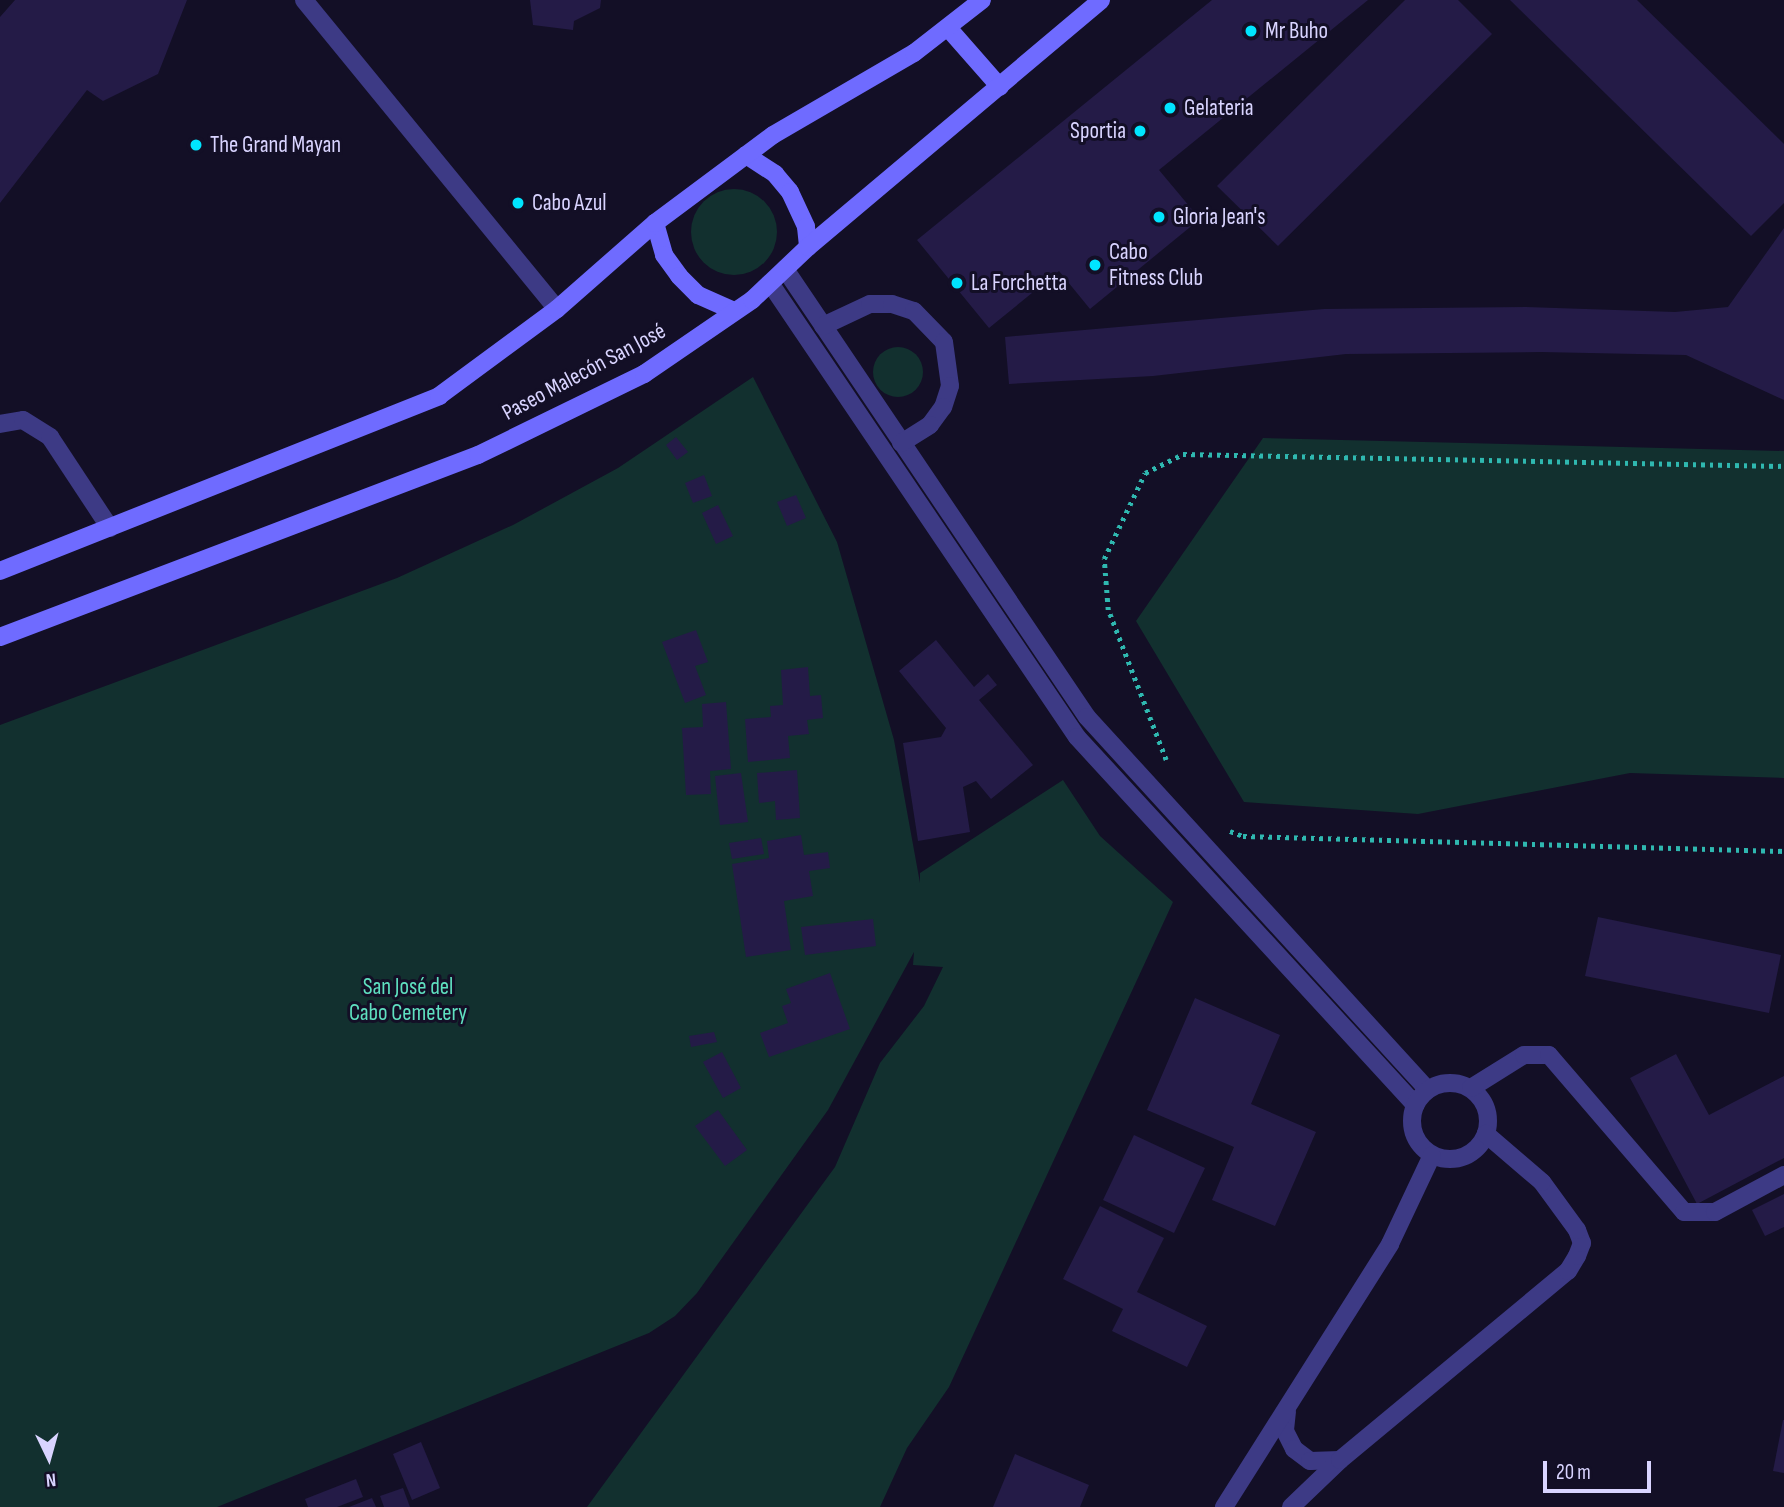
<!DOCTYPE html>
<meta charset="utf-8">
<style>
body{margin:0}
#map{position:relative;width:1784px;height:1507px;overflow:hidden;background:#130f26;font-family:"Sofia Sans Condensed",sans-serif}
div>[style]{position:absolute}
.green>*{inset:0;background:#12302f}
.round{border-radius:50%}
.building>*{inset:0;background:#241b47}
.path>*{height:4.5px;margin-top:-2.25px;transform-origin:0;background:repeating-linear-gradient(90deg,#2fb8b0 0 3.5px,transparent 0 8.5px)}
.lane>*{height:18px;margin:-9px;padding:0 9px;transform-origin:9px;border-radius:9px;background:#3d3a85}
.street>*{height:18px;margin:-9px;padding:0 9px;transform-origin:9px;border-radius:9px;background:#3d3a85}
.street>.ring{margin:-9px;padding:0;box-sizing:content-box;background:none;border:18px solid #3d3a85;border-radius:50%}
.secondary>*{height:18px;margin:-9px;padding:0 9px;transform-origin:9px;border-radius:9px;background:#6f6bff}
.dots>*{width:19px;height:19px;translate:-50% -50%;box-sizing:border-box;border:4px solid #130f26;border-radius:50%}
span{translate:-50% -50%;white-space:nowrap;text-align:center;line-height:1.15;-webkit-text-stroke:6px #130f26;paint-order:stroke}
.poi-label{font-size:23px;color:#d9d4ff}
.left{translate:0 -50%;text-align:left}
.right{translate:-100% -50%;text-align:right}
.street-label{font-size:23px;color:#d9d4ff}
.park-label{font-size:23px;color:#5fe0c0}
.north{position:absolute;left:14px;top:1423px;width:70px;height:70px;-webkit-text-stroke:5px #130f26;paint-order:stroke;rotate:175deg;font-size:19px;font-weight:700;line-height:28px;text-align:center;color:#d9d4ff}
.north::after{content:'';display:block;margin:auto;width:24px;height:32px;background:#d9d4ff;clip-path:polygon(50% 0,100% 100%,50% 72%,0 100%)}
.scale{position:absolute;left:1543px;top:1461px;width:108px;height:32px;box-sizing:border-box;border:4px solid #d9d4ff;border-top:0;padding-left:9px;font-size:21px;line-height:24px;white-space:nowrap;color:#d9d4ff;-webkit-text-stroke:5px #130f26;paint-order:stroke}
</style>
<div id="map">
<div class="green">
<i class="round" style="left:691px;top:189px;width:86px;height:86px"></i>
<i class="round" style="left:873px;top:347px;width:50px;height:50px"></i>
<i style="clip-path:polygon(753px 377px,837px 542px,894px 740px,920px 883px,920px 873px,1063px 780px,1100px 836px,1173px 902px,949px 1387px,907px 1448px,880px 1507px,587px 1507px,835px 1167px,880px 1063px,924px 1006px,943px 967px,913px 965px,914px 952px,828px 1110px,697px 1293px,675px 1316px,649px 1333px,217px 1507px,0 1507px,0 725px,397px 578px,513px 525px,618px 468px)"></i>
<i style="clip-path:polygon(1263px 438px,1784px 451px,1784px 778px,1630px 773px,1418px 814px,1244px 802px,1136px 621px)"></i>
</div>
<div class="building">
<i style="clip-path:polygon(15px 0,187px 0,158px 74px,103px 101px,87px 90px,0 203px,0 17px)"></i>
<i style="clip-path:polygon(530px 0,601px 0,600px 8px,574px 21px,573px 30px,533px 25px)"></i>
<i style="clip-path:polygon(1212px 0,1368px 0,1159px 170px,1200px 219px,1090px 309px,1059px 271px,989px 328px,917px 240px)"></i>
<i style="clip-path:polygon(1405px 0,1458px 0,1492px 34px,1278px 246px,1217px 186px)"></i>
<i style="clip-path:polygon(1510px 0,1637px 0,1784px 144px,1784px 203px,1751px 236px)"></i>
<i style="clip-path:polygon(1784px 228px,1784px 400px,1686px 355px,1541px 352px,1346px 354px,1153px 376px,1009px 384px,1005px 337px,1324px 309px,1526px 307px,1675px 312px,1728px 307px)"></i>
<i style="clip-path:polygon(676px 437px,688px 452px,677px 460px,666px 445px)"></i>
<i style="clip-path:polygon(704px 475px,712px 496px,693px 503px,685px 483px)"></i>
<i style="clip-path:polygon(796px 495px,806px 518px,787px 526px,777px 502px)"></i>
<i style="clip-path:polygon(718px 505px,733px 536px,716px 544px,702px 513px)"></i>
<i style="clip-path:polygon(696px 630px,708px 662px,695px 666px,706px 695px,685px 703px,662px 642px)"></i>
<i style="clip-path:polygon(936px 640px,974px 687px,988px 674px,997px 685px,979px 700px,1033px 765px,991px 799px,976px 781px,963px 787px,970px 832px,918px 841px,903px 743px,941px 737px,946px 728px,899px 671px)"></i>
<i style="clip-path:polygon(808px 667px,810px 696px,821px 695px,823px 718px,807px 720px,809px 734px,788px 736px,790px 758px,748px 762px,745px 719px,771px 717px,770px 706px,783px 705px,781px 670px)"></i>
<i style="clip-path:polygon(726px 702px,731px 769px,710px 771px,711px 794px,686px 795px,682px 728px,703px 727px,702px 704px)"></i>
<i style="clip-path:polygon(797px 770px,800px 818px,776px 820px,775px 801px,759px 803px,757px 773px)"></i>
<i style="clip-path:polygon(741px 773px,748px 822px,720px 825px,715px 776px)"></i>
<i style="clip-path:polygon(801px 835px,804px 855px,828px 852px,830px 868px,809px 871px,813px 896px,784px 901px,791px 950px,746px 957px,732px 864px,769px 858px,767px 841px)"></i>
<i style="clip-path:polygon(761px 838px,764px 854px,732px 859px,729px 843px)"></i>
<i style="clip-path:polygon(1598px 917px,1781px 955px,1769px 1013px,1585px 976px)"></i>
<i style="clip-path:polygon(873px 919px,876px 946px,805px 955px,801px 927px)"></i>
<i style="clip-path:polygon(830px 973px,850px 1029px,769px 1057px,760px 1033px,788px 1023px,782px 1006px,791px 1003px,786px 989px)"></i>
<i style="clip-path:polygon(1195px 998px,1280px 1035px,1251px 1104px,1316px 1132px,1275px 1226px,1212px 1200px,1234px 1147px,1147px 1110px)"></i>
<i style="clip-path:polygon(714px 1032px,717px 1042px,691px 1047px,689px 1036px)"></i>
<i style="clip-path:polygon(722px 1052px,741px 1088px,723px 1098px,703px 1062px)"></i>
<i style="clip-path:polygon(1676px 1054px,1709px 1115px,1784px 1076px,1784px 1158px,1697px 1204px,1630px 1078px)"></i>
<i style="clip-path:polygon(718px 1110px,747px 1150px,725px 1166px,695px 1126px)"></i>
<i style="clip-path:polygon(1134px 1135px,1205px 1168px,1174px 1233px,1103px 1200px)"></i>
<i style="clip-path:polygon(1784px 1194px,1784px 1227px,1765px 1236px,1752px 1210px)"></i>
<i style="clip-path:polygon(1100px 1206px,1164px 1238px,1137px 1292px,1207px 1326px,1187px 1367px,1112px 1331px,1123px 1309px,1063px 1279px)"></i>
<i style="clip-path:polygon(1783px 1420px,1784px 1420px,1784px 1473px,1773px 1471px)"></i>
<i style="clip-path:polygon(421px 1442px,440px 1488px,412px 1500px,393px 1454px)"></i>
<i style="clip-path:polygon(1015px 1454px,1089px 1485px,1080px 1507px,993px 1507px)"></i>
<i style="clip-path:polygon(356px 1479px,363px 1497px,337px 1507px,308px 1507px,305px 1499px)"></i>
<i style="clip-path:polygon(403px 1488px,410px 1507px,384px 1507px,380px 1496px)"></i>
<i style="clip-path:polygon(372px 1498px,376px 1507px,349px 1507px)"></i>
</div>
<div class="path">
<i style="left:1166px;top:760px;width:161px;rotate:-111.1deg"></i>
<i style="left:1108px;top:610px;width:51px;rotate:-94.5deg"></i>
<i style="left:1104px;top:559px;width:95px;rotate:-64.5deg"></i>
<i style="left:1145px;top:473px;width:42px;rotate:-26.6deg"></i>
<i style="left:1183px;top:454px;width:601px;rotate:1.14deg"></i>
<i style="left:1230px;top:831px;width:14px;rotate:21deg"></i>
<i style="left:1243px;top:836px;width:541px;rotate:1.59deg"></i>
</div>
<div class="lane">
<i style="left:304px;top:0;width:399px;rotate:50.7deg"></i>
<i style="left:0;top:424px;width:23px;rotate:-10deg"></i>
<i style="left:23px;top:420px;width:32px;rotate:32deg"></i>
<i style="left:50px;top:437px;width:109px;rotate:56.6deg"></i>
</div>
<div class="street">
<i style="left:785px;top:269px;width:540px;rotate:56.02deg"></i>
<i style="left:1087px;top:717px;width:505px;rotate:47.57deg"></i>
<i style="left:770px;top:283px;width:548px;rotate:55.93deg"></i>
<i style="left:1077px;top:737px;width:500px;rotate:47.4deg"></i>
<i style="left:823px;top:326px;width:52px;rotate:-25.1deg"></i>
<i style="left:870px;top:304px;width:22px"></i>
<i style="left:892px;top:304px;width:23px;rotate:18deg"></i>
<i style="left:914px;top:311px;width:43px;rotate:45.9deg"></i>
<i style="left:944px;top:342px;width:44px;rotate:82.2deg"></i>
<i style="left:950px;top:386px;width:22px;rotate:108deg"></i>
<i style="left:943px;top:407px;width:22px;rotate:126deg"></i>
<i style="left:930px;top:425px;width:34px;rotate:148deg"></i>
<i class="ring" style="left:1412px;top:1083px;width:58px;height:58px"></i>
<i style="left:1471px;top:1088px;width:62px;rotate:-31.9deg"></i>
<i style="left:1524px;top:1055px;width:25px"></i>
<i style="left:1549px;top:1055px;width:207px;rotate:49.3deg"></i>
<i style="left:1684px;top:1212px;width:31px"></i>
<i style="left:1715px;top:1212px;width:78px;rotate:-28.2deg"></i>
<i style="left:1287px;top:1411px;width:20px;rotate:96deg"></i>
<i style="left:1285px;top:1431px;width:20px;rotate:63deg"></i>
<i style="left:1294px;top:1449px;width:20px;rotate:37deg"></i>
<i style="left:1310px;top:1461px;width:30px;rotate:-2deg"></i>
<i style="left:1224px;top:1507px;width:311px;rotate:-57.7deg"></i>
<i style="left:1390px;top:1244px;width:98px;rotate:-64.7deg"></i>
<i style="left:1291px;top:1507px;width:68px;rotate:-43.8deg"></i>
<i style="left:1340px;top:1460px;width:296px;rotate:-39.7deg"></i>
<i style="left:1568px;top:1271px;width:17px;rotate:-59deg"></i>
<i style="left:1577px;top:1256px;width:14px;rotate:-69deg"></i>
<i style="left:1582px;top:1243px;width:14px;rotate:-111deg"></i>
<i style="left:1577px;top:1230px;width:59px;rotate:-126.1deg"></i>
<i style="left:1542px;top:1182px;width:74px;rotate:-139.4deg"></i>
</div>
<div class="secondary">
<i style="left:949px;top:29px;width:77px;rotate:48.7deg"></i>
<i style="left:746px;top:155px;width:35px;rotate:33deg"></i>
<i style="left:775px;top:174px;width:23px;rotate:50deg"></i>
<i style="left:790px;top:192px;width:38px;rotate:65deg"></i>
<i style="left:806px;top:227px;width:20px;rotate:84deg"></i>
<i style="left:655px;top:223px;width:33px;rotate:74deg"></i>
<i style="left:664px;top:255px;width:26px;rotate:54deg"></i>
<i style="left:679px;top:276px;width:27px;rotate:45deg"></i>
<i style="left:698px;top:295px;width:37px;rotate:24deg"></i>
<i style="left:0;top:571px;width:473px;rotate:-21.7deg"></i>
<i style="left:439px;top:396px;width:147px;rotate:-36.4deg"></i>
<i style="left:557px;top:309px;width:130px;rotate:-41.3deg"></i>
<i style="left:655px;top:223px;width:147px;rotate:-36.7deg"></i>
<i style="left:773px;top:135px;width:163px;rotate:-30.2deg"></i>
<i style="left:914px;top:53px;width:86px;rotate:-37.9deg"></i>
<i style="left:0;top:637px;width:511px;rotate:-20.84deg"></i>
<i style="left:478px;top:455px;width:185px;rotate:-26deg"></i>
<i style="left:644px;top:374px;width:131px;rotate:-34.4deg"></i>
<i style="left:752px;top:300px;width:77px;rotate:-43.4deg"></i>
<i style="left:808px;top:247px;width:383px;rotate:-40.1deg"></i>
</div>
<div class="dots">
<i style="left:1251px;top:31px;background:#00e5ff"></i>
<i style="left:1170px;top:108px;background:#00e5ff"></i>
<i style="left:1140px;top:131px;background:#00e5ff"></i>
<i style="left:196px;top:145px;background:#00e5ff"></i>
<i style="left:518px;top:203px;background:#00e5ff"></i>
<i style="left:1159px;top:217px;background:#00e5ff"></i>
<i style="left:1095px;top:265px;background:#00e5ff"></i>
<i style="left:957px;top:283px;background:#00e5ff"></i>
</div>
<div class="poi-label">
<span class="left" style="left:1265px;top:31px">Mr Buho</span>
<span class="left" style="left:1184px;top:108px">Gelateria</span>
<span class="right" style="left:1126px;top:131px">Sportia</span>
<span class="left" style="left:210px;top:145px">The Grand Mayan</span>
<span class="left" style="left:532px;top:203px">Cabo Azul</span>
<span class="left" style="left:1173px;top:217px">Gloria Jean's</span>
<span class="left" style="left:1109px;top:265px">Cabo<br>Fitness Club</span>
<span class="left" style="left:971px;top:283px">La Forchetta</span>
</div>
<div class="street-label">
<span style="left:584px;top:372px;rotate:-28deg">Paseo Malecón San José</span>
</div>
<div class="park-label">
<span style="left:408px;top:1000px">San José del<br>Cabo Cemetery</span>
</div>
<div class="north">N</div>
<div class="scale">20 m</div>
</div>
